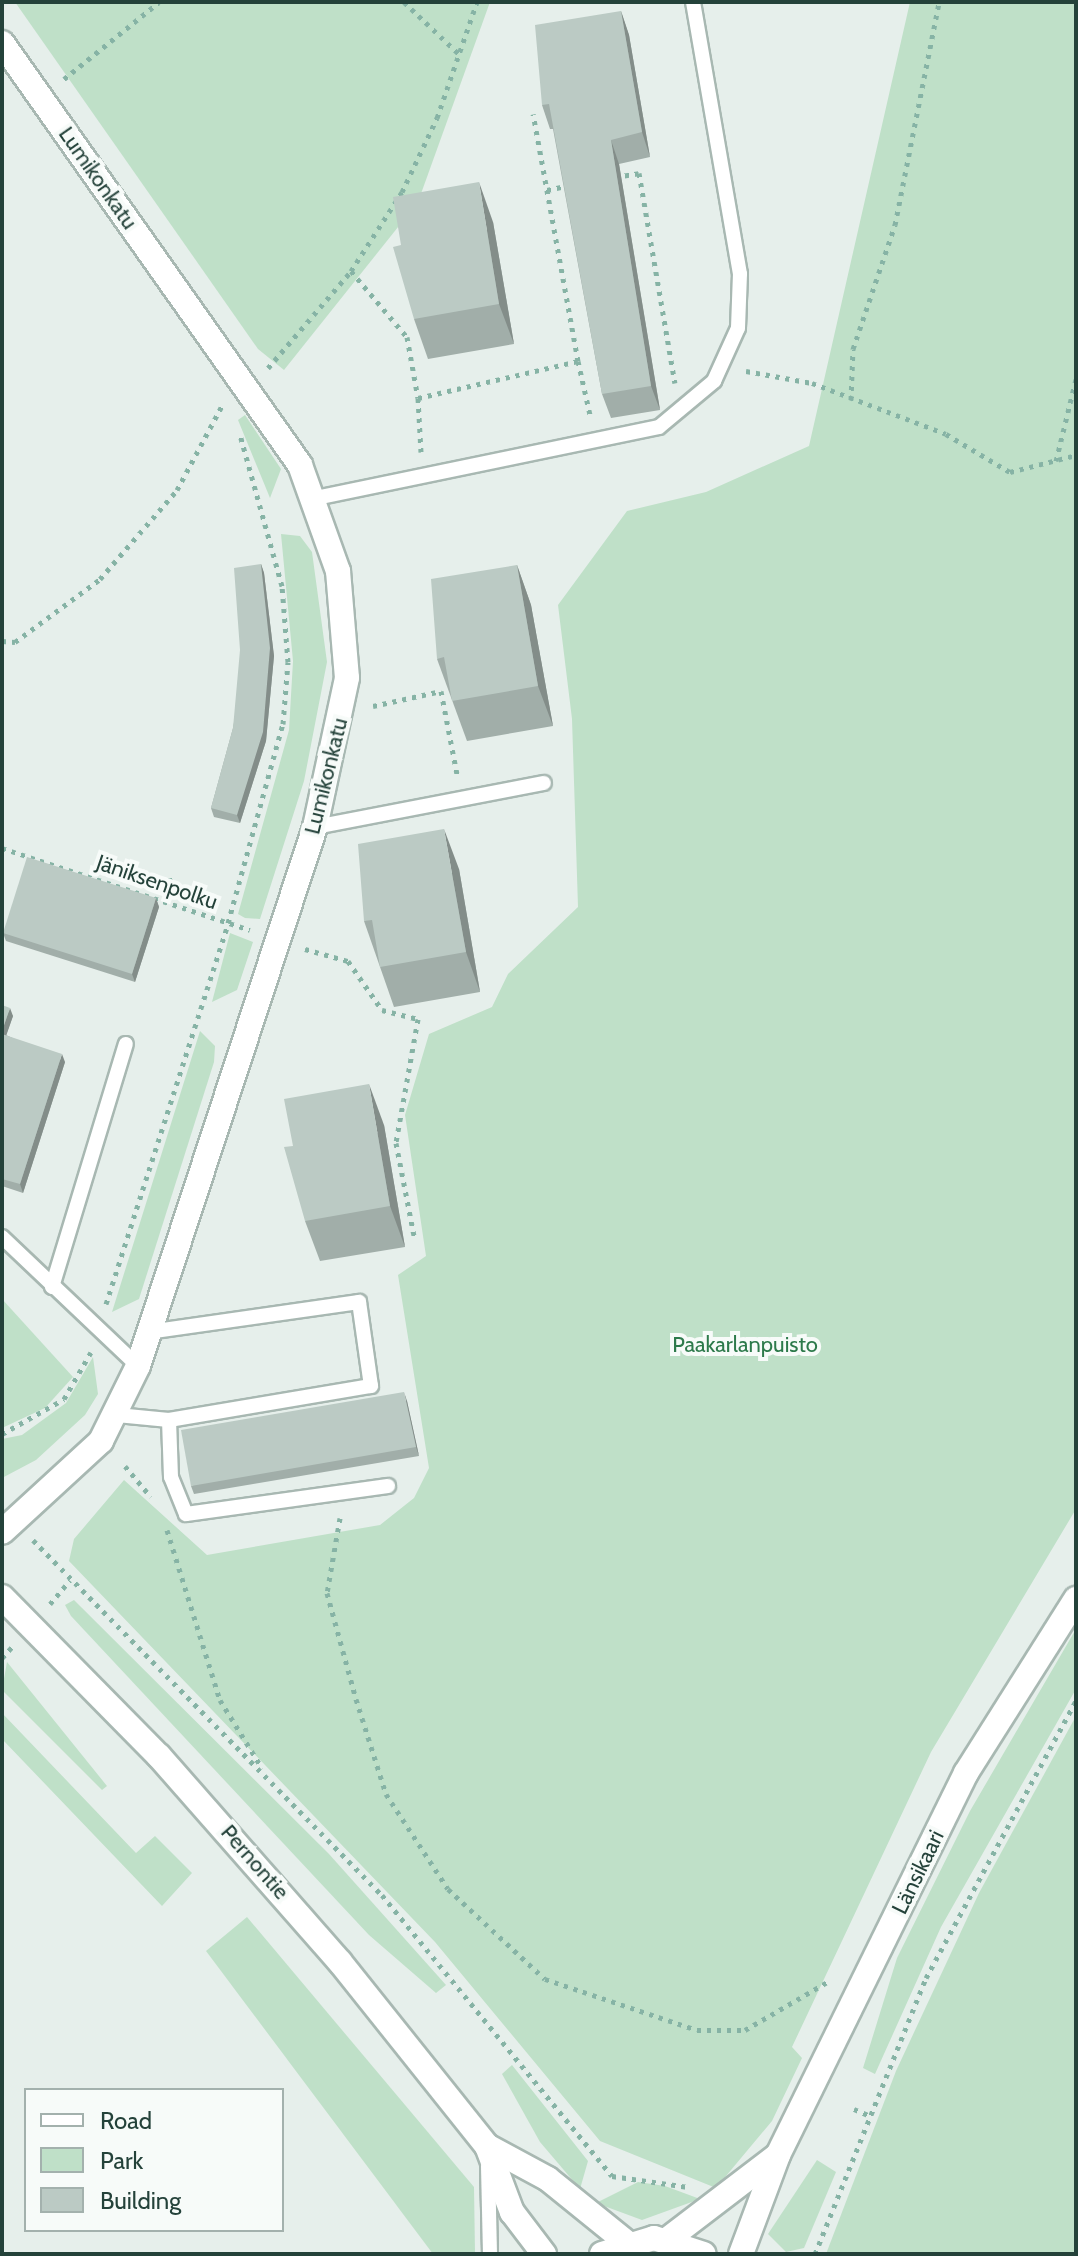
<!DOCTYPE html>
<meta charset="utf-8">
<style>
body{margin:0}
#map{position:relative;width:1078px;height:2256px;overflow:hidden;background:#e6efeb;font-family:Cabin,sans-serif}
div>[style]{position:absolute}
.green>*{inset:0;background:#bfe0c8}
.path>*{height:5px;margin-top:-2.5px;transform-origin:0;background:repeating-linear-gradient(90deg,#86b3a5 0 4px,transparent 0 10px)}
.roads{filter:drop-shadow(2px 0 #a8b8b2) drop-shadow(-2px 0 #a8b8b2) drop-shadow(0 2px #a8b8b2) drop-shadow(0 -2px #a8b8b2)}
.lane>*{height:14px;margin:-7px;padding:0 7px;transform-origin:7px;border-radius:7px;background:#fff}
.street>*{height:24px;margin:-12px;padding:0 12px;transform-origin:12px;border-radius:12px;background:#fff}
.secondary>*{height:24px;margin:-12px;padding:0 12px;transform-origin:12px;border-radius:12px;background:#fff}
.wall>*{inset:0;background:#a1aea9}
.shaded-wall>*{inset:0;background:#838d89}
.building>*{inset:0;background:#bbcac4}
span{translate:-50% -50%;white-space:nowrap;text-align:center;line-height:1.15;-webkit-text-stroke:8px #f7fbf9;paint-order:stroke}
.street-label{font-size:22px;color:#24423a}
.park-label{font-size:22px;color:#2d7a4b}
.frame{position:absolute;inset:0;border:4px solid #24423a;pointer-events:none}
.legend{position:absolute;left:24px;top:2088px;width:260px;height:144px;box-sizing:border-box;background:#f7fbf9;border:2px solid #a3b1ad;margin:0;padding:10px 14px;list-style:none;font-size:24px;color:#24423a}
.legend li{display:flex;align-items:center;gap:16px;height:40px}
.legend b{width:40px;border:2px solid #a3b1ad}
</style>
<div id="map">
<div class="green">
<i style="clip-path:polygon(15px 2px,490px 2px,418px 202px,284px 370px,258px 349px)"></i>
<i style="clip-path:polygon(910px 2px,1076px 2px,1076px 1509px,931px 1752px,792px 2047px,802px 2058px,772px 2121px,716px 2188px,600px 2141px,435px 1942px,69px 1561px,74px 1539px,124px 1480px,207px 1555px,380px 1525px,414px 1498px,429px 1468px,398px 1275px,426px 1256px,405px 1115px,429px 1034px,492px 1007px,508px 974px,578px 907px,572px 719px,558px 605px,627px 511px,706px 492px,809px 446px)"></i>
<i style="clip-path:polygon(245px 415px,281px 469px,270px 498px,238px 420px)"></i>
<i style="clip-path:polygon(281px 534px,300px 536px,312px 552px,327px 662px,304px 781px,260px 919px,245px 918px,238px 914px,289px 730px,293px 661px)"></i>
<i style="clip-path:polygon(230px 933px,253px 942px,237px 990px,212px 1002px)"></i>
<i style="clip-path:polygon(200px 1031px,215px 1046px,214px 1062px,139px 1299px,112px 1312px)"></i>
<i style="clip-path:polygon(2px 1299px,73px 1377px,45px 1408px,2px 1428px)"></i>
<i style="clip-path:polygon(93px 1357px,98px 1394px,85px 1415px,36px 1460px,2px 1478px,2px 1439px,22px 1435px,66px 1403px)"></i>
<i style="clip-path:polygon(74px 1600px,329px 1854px,446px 1985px,436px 1993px,369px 1935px,71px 1616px,65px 1605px)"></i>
<i style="clip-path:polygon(1076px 1629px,1076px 1689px,941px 1927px,875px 2074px,863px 2068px,897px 1958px,970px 1811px)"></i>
<i style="clip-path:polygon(7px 1662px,107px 1786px,102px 1790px,2px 1690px)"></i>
<i style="clip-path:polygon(2px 1713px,136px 1853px,155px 1836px,192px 1873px,162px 1906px,2px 1739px)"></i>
<i style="clip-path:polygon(1076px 1716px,1076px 2254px,826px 2254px,896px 2071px,979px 1893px)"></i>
<i style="clip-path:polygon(247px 1917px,474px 2187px,475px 2254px,433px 2254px,206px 1951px)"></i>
<i style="clip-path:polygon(512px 2065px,588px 2161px,580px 2189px,540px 2142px,502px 2074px)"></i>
<i style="clip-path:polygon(817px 2160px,836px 2172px,804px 2248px,786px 2252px,768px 2234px)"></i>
<i style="clip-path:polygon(638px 2182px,665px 2186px,700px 2199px,642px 2220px,596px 2203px)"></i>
</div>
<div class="path">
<i style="left:404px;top:2px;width:76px;rotate:43.4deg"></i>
<i style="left:64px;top:79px;width:122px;rotate:-39deg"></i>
<i style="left:615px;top:177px;width:24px;rotate:-9deg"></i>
<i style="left:639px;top:173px;width:213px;rotate:80.3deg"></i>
<i style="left:547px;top:190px;width:24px;rotate:-12deg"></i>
<i style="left:351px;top:271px;width:87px;rotate:49.7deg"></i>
<i style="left:407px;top:337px;width:62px;rotate:79.8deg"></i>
<i style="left:578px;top:361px;width:59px;rotate:77.4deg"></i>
<i style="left:268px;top:368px;width:128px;rotate:-49.4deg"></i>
<i style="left:351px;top:271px;width:94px;rotate:-57.2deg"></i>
<i style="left:402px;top:192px;width:82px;rotate:-64.7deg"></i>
<i style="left:437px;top:118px;width:123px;rotate:-71deg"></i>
<i style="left:746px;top:371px;width:67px;rotate:10.3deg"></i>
<i style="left:812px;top:383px;width:143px;rotate:20.8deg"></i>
<i style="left:946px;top:434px;width:74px;rotate:30.7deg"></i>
<i style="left:1010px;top:472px;width:68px;rotate:-14.4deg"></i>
<i style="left:851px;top:400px;width:51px;rotate:-87.8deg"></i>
<i style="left:853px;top:349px;width:131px;rotate:-71.3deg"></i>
<i style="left:895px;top:225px;width:227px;rotate:-78.8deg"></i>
<i style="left:421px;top:452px;width:54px;rotate:-93.2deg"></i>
<i style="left:418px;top:398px;width:164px;rotate:-13deg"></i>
<i style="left:578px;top:361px;width:251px;rotate:-100.3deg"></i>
<i style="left:1056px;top:461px;width:84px;rotate:-76.3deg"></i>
<i style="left:2px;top:641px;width:13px;rotate:4deg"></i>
<i style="left:15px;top:642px;width:106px;rotate:-36.5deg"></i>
<i style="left:100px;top:579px;width:118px;rotate:-49.1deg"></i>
<i style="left:177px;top:490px;width:98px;rotate:-61.9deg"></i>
<i style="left:373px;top:706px;width:70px;rotate:-12.4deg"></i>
<i style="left:441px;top:691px;width:85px;rotate:79.1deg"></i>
<i style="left:2px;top:848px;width:261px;rotate:18.3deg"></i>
<i style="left:165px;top:901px;width:27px;rotate:-77deg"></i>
<i style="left:305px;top:949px;width:45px;rotate:15.6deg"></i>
<i style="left:348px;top:961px;width:60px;rotate:55.2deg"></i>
<i style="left:382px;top:1010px;width:37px;rotate:14deg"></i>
<i style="left:418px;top:1019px;width:126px;rotate:100.1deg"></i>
<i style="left:396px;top:1143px;width:95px;rotate:79deg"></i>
<i style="left:106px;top:1304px;width:400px;rotate:-72.2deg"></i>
<i style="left:228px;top:923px;width:206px;rotate:-74.6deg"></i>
<i style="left:283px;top:724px;width:62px;rotate:-85.4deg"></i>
<i style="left:288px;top:662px;width:76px;rotate:-94.5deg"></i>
<i style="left:282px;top:586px;width:157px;rotate:-105.5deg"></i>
<i style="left:2px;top:1434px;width:71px;rotate:-29.4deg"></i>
<i style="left:64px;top:1399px;width:54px;rotate:-60.1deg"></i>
<i style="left:125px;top:1466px;width:40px;rotate:50deg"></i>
<i style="left:340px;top:1518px;width:76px;rotate:99.8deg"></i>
<i style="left:327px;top:1593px;width:110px;rotate:74.7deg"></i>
<i style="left:356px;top:1699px;width:100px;rotate:72.5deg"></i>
<i style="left:386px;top:1794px;width:113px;rotate:56.9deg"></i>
<i style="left:448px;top:1889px;width:132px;rotate:42.9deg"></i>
<i style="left:545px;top:1979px;width:160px;rotate:18.5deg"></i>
<i style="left:697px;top:2030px;width:48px"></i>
<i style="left:745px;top:2030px;width:97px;rotate:-30.3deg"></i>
<i style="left:167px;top:1530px;width:178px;rotate:72.7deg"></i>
<i style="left:220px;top:1700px;width:80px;rotate:58.3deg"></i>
<i style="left:33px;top:1540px;width:498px;rotate:45.5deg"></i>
<i style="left:382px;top:1895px;width:363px;rotate:50.7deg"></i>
<i style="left:612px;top:2176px;width:77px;rotate:8.2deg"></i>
<i style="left:50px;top:1604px;width:31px;rotate:-50deg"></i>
<i style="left:2px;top:1658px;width:15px;rotate:-48deg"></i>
<i style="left:854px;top:2109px;width:15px;rotate:23deg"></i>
<i style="left:815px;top:2254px;width:297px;rotate:-68.1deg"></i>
<i style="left:926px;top:1978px;width:315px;rotate:-61.6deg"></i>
</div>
<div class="roads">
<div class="lane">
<i style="left:316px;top:498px;width:350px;rotate:-11.7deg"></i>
<i style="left:659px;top:427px;width:72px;rotate:-39.9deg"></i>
<i style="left:714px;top:381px;width:58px;rotate:-65.6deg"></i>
<i style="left:738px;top:328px;width:54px;rotate:-87.9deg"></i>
<i style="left:740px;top:274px;width:276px;rotate:-99.8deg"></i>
<i style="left:315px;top:827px;width:233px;rotate:-10.9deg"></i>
<i style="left:2px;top:1237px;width:187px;rotate:43.5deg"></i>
<i style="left:52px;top:1287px;width:254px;rotate:-73.1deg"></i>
<i style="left:117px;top:1415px;width:52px;rotate:5.5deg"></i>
<i style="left:169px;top:1420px;width:205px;rotate:-9.6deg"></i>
<i style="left:371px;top:1386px;width:85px;rotate:-98.1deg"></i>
<i style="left:359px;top:1302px;width:212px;rotate:171.9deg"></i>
<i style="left:169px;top:1420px;width:57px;rotate:88deg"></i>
<i style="left:171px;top:1477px;width:40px;rotate:68deg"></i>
<i style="left:186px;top:1514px;width:204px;rotate:-7.9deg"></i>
<i style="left:488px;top:2166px;width:88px;rotate:88.7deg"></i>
</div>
<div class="street">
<i style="left:2px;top:43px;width:517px;rotate:54.77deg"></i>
<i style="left:300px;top:465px;width:113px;rotate:70.3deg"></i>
<i style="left:338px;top:571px;width:107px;rotate:85.2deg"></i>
<i style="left:347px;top:678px;width:152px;rotate:102.1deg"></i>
<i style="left:315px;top:827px;width:567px;rotate:108.18deg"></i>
<i style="left:138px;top:1366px;width:84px;rotate:116.3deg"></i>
<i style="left:101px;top:1441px;width:134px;rotate:137.4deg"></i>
</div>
<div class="secondary">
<i style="left:2px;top:1597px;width:223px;rotate:45.4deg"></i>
<i style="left:159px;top:1756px;width:274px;rotate:48.7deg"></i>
<i style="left:340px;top:1962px;width:236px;rotate:51.4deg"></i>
<i style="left:487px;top:2146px;width:71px;rotate:69.3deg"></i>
<i style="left:512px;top:2212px;width:53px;rotate:52.7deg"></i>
<i style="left:487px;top:2146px;width:69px;rotate:28.4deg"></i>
<i style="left:548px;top:2179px;width:100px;rotate:38.9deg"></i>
<i style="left:668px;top:2239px;width:138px;rotate:-37.4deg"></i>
<i style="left:602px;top:2254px;width:54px;rotate:-17.1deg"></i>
<i style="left:654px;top:2238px;width:52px;rotate:17.7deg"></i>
<i style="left:741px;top:2254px;width:106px;rotate:-69.5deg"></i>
<i style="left:778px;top:2155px;width:426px;rotate:-63.8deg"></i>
<i style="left:966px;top:1773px;width:206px;rotate:-57.7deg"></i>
</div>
</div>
<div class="wall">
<i style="clip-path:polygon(621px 11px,629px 35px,650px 157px,619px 164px,660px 410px,611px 418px,602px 394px,553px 129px,550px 129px,542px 105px)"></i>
<i style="clip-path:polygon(493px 222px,514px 344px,428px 359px,414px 319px)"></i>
<i style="clip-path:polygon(261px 564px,264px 573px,274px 656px,266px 741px,240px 823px,214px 817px,211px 808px,233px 728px)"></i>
<i style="clip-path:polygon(517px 565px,531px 605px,553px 726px,467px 741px,437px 659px)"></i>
<i style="clip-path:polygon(459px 869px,480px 992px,394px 1007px,364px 921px)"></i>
<i style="clip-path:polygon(156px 898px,159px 907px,135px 982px,6px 941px,3px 933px)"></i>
<i style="clip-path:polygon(2px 1005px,13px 1016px,6px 1035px,65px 1062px,23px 1193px,2px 1186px)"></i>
<i style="clip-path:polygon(384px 1125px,405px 1247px,320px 1261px,305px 1221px)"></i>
<i style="clip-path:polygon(407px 1401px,419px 1456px,194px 1494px,191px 1486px)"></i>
</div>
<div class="shaded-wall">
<i style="clip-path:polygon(621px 11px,629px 35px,650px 157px,642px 132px)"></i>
<i style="clip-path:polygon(611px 140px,619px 164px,660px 410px,651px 386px)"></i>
<i style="clip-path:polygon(479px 182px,493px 222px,514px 344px,499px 304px)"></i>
<i style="clip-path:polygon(261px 564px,264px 573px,274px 656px,266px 741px,240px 823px,237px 815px)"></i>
<i style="clip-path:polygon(517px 565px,531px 605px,553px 726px,538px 686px)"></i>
<i style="clip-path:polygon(444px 829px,459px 869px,480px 992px,466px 952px)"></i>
<i style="clip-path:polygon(156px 898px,159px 907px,135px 982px,132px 974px)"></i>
<i style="clip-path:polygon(10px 1008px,13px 1016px,4px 1042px,2px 1031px)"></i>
<i style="clip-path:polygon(62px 1054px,65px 1062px,23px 1193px,20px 1184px)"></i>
<i style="clip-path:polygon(369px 1084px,384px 1125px,405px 1247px,390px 1206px)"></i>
<i style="clip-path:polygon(404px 1392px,407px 1401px,419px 1456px,416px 1447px)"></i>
</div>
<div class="building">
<i style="clip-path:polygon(621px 11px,642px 132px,611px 140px,651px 386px,602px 394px,549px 104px,542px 105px,535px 25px)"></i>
<i style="clip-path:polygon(479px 182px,499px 304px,414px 319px,393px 247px,401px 245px,393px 197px)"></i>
<i style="clip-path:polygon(261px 564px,270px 648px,263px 732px,237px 815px,211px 808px,233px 728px,240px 650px,234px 568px)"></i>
<i style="clip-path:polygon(517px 565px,538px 686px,452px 701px,444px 657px,437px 659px,431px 579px)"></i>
<i style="clip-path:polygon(444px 829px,466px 952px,380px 967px,372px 920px,364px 921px,358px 844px)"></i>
<i style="clip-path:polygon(27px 857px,156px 898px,132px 974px,3px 933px)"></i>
<i style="clip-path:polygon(2px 1005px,10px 1008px,2px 1031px)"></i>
<i style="clip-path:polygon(2px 1034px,62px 1054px,20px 1184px,2px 1179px)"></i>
<i style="clip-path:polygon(369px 1084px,390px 1206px,305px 1221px,284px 1147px,293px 1146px,284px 1099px)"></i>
<i style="clip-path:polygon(404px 1392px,416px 1447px,191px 1486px,181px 1430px)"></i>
</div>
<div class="street-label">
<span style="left:98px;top:178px;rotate:55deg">Lumikonkatu</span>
<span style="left:326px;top:776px;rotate:-76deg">Lumikonkatu</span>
<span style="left:157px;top:882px;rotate:19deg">Jäniksenpolku</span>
<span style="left:255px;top:1862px;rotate:49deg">Pernontie</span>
<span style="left:918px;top:1872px;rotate:-64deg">Länsikaari</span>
</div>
<div class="park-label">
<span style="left:745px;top:1345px">Paakarlanpuisto</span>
</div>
<div class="frame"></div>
<ul class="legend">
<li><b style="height:10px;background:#fff"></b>Road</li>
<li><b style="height:22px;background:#bfe0c8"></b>Park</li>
<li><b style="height:22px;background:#bbcac4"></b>Building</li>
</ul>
</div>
